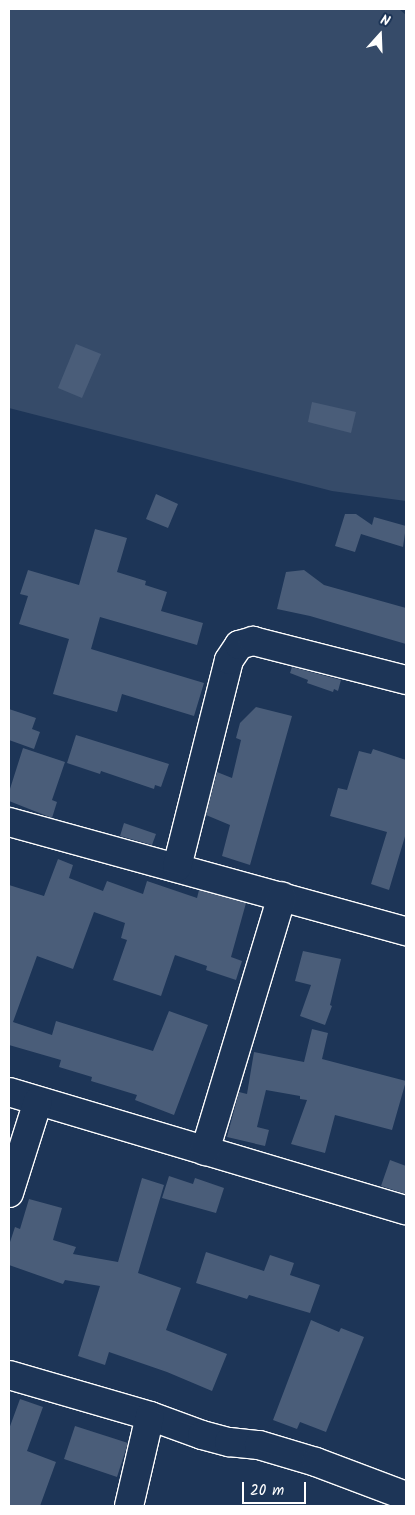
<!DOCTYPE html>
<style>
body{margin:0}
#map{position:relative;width:415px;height:1515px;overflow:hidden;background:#1d3557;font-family:Kalam,sans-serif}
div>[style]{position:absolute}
.green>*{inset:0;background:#364b69}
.building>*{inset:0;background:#4a5d79}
.roads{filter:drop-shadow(1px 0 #fff) drop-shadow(-1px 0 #fff) drop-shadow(0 1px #fff) drop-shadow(0 -1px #fff)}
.minor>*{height:28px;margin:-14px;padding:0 14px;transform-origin:14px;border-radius:14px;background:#1d3557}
span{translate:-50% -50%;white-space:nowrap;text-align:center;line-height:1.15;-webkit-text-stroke:5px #1d3557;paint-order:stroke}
.frame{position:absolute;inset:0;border:10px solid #fff;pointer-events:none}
.north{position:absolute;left:355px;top:10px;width:50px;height:50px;-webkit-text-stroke:4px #1d3557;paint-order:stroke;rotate:20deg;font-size:14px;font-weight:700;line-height:20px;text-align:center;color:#fff}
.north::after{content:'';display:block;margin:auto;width:18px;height:22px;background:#fff;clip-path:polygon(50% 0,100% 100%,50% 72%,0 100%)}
.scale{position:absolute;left:242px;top:1482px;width:64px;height:22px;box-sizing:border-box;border:2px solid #fff;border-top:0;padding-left:6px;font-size:15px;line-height:18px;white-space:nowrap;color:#fff;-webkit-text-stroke:4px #1d3557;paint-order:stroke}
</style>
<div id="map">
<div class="green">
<i style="clip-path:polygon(9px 9px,399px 9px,406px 15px,406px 501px,332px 491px,9px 408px)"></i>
</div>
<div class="building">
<i style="clip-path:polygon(76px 344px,101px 354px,82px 398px,58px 388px)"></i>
<i style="clip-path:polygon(312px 402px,356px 412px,351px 433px,308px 422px)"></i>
<i style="clip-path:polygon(156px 494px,178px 504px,168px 528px,146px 519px)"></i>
<i style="clip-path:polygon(345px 514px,356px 514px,372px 525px,374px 517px,406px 526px,403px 547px,361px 534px,355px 552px,335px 546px)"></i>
<i style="clip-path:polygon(95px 529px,127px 538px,117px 572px,146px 581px,145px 585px,167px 592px,161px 611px,203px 623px,197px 645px,100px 617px,91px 649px,204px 683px,194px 716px,122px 694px,117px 712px,53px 694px,69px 639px,19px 624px,28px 596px,20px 594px,28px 570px,79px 585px)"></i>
<i style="clip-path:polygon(304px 570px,324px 585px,406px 608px,406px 644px,310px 616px,277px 609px,286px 572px)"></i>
<i style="clip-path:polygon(292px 667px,341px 680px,338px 691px,334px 689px,333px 692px,307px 683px,308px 680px,290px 673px)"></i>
<i style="clip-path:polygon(256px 707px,292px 716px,250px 865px,222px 856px,230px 825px,206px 815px,217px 772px,232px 778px,241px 740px,236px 738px,240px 723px)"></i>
<i style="clip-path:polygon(9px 709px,36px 718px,32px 729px,40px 732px,34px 749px,9px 740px)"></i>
<i style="clip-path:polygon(76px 735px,169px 764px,161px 787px,155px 785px,154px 789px,101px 771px,100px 774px,67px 763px)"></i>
<i style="clip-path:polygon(23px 748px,65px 762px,52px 800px,57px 802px,52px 818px,9px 801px,9px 792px)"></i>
<i style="clip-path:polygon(373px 749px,406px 760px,406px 833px,389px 890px,371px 884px,387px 832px,330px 816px,338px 788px,347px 790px,359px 751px,371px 754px)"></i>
<i style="clip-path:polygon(124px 823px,156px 834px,152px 845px,120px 836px)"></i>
<i style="clip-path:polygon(58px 859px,73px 865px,69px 878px,103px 891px,107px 881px,143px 894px,147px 881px,197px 898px,199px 890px,246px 903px,231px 957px,242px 961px,236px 980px,206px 970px,207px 966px,175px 955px,161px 996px,113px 980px,127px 940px,121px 938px,125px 923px,94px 912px,73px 969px,37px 956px,13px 1022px,52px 1035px,56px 1021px,153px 1051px,169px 1011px,208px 1025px,174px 1115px,135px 1100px,137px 1095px,91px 1081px,92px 1077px,59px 1067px,61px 1060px,9px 1045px,9px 885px,44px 896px)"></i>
<i style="clip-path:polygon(303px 951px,341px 959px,330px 1005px,332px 1006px,325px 1025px,300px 1016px,311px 985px,295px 981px)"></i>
<i style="clip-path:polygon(312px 1029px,328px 1033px,322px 1059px,406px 1081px,392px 1130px,335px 1115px,325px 1153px,291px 1144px,307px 1100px,300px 1099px,300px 1096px,266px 1090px,257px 1127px,269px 1130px,265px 1146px,227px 1137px,239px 1092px,247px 1094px,254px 1052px,304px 1062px)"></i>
<i style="clip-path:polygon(390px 1160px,406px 1166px,406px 1194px,381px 1186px)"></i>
<i style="clip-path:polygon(169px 1176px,193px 1184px,195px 1178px,224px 1188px,216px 1213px,162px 1198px)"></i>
<i style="clip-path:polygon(142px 1178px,164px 1185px,138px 1273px,181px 1288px,166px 1330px,227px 1354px,212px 1391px,167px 1372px,109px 1352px,105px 1365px,78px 1356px,100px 1286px,65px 1280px,63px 1284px,9px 1265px,9px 1245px,15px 1227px,20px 1229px,29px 1199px,62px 1208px,53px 1240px,76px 1247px,73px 1254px,118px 1262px)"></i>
<i style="clip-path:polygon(206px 1252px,264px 1271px,270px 1255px,294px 1263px,290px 1275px,320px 1285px,310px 1313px,249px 1295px,247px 1299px,196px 1283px)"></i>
<i style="clip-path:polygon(311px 1320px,339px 1332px,341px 1328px,364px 1337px,326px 1432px,300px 1422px,297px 1429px,273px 1420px)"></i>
<i style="clip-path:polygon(20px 1399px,43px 1407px,27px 1451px,56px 1462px,40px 1506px,9px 1506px,9px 1429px)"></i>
<i style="clip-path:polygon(75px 1426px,128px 1443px,117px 1477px,64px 1459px)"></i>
</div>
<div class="roads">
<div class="minor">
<i style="left:9px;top:822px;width:412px;rotate:15.4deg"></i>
<i style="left:177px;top:867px;width:213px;rotate:-75.9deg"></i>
<i style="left:229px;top:660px;width:18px;rotate:-56deg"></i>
<i style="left:239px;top:645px;width:15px;rotate:-16deg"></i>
<i style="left:253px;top:641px;width:158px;rotate:14.3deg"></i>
<i style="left:9px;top:1092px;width:414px;rotate:16.6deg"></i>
<i style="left:205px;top:1151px;width:266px;rotate:-73.2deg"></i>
<i style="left:9px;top:1193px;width:96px;rotate:-72.5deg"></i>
<i style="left:9px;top:1375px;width:147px;rotate:16.2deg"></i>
<i style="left:150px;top:1416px;width:55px;rotate:20.1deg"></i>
<i style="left:202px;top:1435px;width:28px;rotate:15deg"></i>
<i style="left:229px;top:1442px;width:30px;rotate:6deg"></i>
<i style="left:259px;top:1445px;width:59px;rotate:16.6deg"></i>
<i style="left:316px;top:1462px;width:96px;rotate:20.7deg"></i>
<i style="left:129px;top:1506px;width:92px;rotate:-76.9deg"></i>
</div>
</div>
<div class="frame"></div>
<div class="north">N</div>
<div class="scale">20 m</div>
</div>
